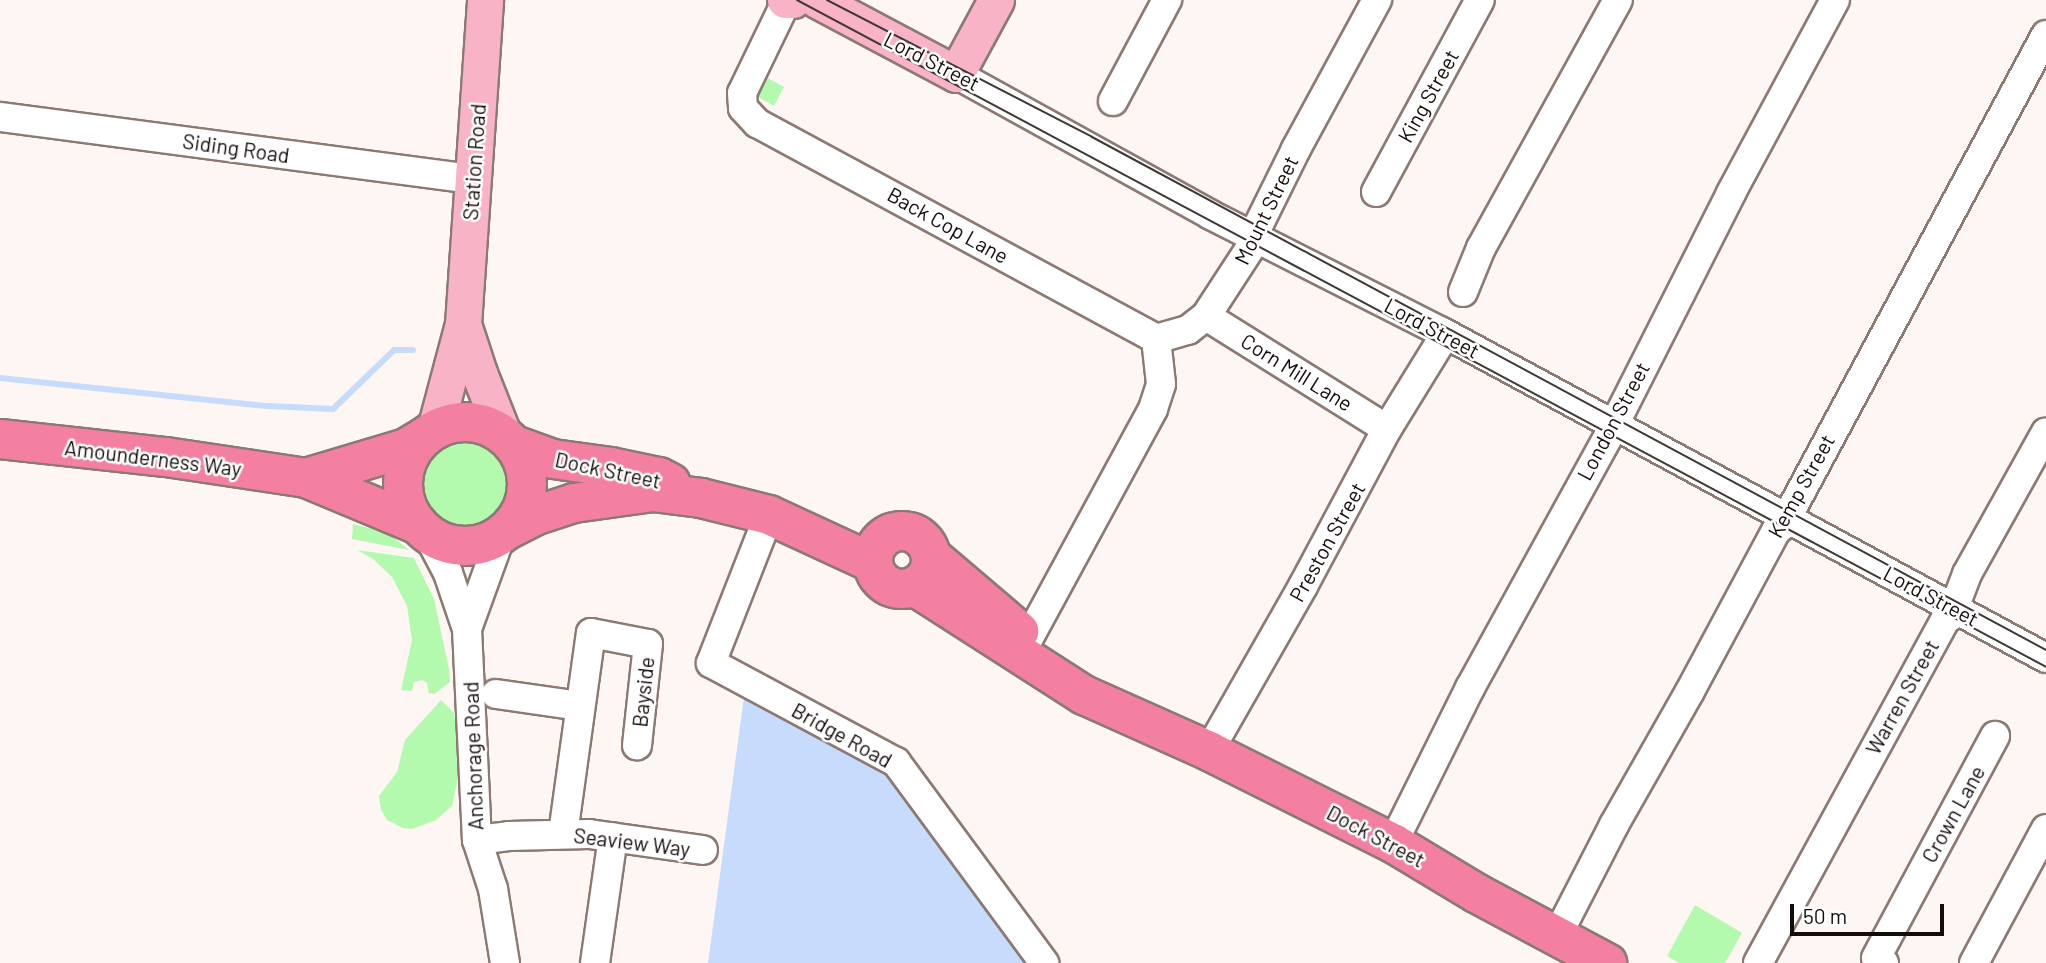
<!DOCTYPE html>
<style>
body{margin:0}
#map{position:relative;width:2046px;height:963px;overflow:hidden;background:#fef6f3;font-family:Barlow,sans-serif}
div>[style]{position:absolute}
.green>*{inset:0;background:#b3faaf}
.round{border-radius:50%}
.water>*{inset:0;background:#c7dbfc}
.stream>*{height:6px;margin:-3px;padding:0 3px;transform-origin:3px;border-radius:3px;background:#c7dbfc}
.roads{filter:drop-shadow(2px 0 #8c7972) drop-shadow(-2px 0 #8c7972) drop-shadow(0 2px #8c7972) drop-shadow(0 -2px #8c7972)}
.minor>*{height:28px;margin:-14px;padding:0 14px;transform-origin:14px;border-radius:14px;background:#fff}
.major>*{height:35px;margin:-17.5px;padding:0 17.5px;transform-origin:17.5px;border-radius:17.5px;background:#f8b3c7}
.highway>*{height:38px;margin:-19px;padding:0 19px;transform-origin:19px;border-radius:19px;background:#f380a1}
.highway>.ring{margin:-19px;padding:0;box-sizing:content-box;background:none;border:38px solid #f380a1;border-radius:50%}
.tram>*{height:2px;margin:-1px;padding:0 1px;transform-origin:1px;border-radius:1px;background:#3f3835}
span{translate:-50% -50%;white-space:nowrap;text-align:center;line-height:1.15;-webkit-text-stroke:5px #fff;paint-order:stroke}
.street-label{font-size:21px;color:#130c0a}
.scale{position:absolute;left:1790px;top:904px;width:154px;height:32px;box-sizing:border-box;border:4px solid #130c0a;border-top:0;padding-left:9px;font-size:21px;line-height:24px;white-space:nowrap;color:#130c0a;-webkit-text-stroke:5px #fff;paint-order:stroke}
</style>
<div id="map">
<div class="green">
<i style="clip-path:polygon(768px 78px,784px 87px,774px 106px,758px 97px)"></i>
<i class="round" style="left:423px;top:442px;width:84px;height:84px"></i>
<i style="clip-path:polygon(353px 524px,388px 533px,409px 550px,352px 539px)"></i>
<i style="clip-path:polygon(357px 550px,414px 558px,434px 599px,449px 669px,450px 682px,434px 694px,429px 693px,427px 683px,422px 680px,414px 682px,412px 691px,401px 690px,412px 640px,407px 606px,392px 577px,373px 559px)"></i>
<i style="clip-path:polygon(441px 700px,454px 713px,459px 755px,459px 773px,452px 806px,436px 820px,412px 829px,403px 828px,387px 820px,381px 810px,379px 796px,397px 772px,405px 740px)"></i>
<i style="clip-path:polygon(1695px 905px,1742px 933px,1725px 963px,1679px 963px,1667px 956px)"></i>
</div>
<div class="water">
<i style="clip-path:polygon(744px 697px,832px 744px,892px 769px,1030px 963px,708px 963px)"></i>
</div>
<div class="stream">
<i style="left:0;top:378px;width:269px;rotate:6deg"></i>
<i style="left:268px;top:406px;width:65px;rotate:2.6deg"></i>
<i style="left:333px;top:409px;width:85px;rotate:-44deg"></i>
<i style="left:394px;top:350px;width:19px"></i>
</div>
<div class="roads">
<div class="minor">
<i style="left:787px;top:0;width:103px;rotate:115.8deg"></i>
<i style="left:742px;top:93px;width:15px;rotate:86deg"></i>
<i style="left:743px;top:108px;width:21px;rotate:47deg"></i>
<i style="left:757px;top:123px;width:454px;rotate:28.4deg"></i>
<i style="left:956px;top:74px;width:291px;rotate:28.9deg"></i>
<i style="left:1211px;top:215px;width:259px;rotate:26.9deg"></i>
<i style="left:1442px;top:332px;width:686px;rotate:28.36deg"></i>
<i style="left:1113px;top:101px;width:115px;rotate:-61.9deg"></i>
<i style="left:0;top:117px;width:476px;rotate:7.5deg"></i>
<i style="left:1376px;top:192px;width:218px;rotate:-61.6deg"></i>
<i style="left:1463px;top:292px;width:48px;rotate:-67.8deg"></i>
<i style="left:1481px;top:248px;width:283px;rotate:-61.1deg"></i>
<i style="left:1206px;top:316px;width:213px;rotate:32deg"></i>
<i style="left:1156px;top:339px;width:33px;rotate:-16deg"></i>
<i style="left:1188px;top:330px;width:23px;rotate:-38deg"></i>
<i style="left:1206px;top:316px;width:86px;rotate:-56.9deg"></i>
<i style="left:1253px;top:244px;width:19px;rotate:-74deg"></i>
<i style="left:1258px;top:226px;width:86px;rotate:-63.7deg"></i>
<i style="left:1296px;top:149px;width:170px;rotate:-61.5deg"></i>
<i style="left:769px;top:515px;width:159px;rotate:111.4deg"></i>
<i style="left:711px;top:663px;width:210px;rotate:28.2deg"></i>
<i style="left:896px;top:762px;width:250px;rotate:53.6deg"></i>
<i style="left:427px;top:533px;width:45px;rotate:62.3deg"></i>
<i style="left:448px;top:573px;width:59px;rotate:71.3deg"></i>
<i style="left:467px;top:629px;width:211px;rotate:87.3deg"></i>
<i style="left:477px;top:840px;width:52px;rotate:71.9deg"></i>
<i style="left:493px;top:889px;width:75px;rotate:80.8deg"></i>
<i style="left:467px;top:629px;width:100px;rotate:-70.1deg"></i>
<i style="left:1019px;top:656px;width:281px;rotate:-61.5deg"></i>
<i style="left:1153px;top:409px;width:26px;rotate:-72deg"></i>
<i style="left:1161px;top:384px;width:45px;rotate:-96.3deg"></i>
<i style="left:496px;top:694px;width:84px;rotate:8.2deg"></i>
<i style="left:1209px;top:751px;width:190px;rotate:-60.3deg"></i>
<i style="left:1303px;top:586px;width:178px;rotate:-61.9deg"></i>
<i style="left:1387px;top:429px;width:101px;rotate:-58.4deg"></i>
<i style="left:1440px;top:343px;width:11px;rotate:-80deg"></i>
<i style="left:563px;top:834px;width:203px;rotate:-82.1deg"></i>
<i style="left:591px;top:633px;width:58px;rotate:10.9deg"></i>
<i style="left:648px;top:644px;width:102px;rotate:96.2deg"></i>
<i style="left:477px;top:840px;width:32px;rotate:-7deg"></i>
<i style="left:509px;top:836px;width:80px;rotate:-1.4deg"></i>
<i style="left:589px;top:834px;width:115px;rotate:8deg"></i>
<i style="left:1393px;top:843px;width:173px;rotate:-63.6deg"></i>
<i style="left:1470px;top:688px;width:291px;rotate:-61.2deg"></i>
<i style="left:1610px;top:433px;width:269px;rotate:-63.2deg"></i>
<i style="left:1731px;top:193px;width:219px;rotate:-61.7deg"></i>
<i style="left:1557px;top:936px;width:125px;rotate:-62.8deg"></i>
<i style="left:1614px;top:825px;width:152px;rotate:-60.4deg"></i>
<i style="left:1689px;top:693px;width:184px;rotate:-61.8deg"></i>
<i style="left:1776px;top:531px;width:9px;rotate:-41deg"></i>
<i style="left:1783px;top:525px;width:556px;rotate:-61.78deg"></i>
<i style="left:595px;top:963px;width:127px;rotate:-81.9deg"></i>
<i style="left:1758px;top:963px;width:393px;rotate:-61.4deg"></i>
<i style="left:1946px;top:618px;width:5px;rotate:-22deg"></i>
<i style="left:1951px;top:616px;width:45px;rotate:-69.1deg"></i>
<i style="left:1967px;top:574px;width:162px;rotate:-60.9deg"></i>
<i style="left:1884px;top:963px;width:9px;rotate:-148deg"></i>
<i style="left:1876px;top:958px;width:252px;rotate:-61.8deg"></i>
<i style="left:1974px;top:963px;width:152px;rotate:-61.8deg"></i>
</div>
<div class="major">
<i style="left:785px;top:0;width:8px"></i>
<i style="left:817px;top:0;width:157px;rotate:28deg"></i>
<i style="left:956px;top:74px;width:84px;rotate:-61.6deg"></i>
<i style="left:463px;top:324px;width:52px;rotate:71.9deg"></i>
<i style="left:479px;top:373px;width:68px;rotate:68.4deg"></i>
<i style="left:435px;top:429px;width:109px;rotate:-75.1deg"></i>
<i style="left:463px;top:324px;width:325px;rotate:-86.1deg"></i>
</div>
<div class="highway">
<i class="ring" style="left:403px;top:422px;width:86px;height:86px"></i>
<i style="left:0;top:439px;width:167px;rotate:6.2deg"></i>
<i style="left:166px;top:457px;width:142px;rotate:8.5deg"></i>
<i style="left:306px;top:478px;width:122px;rotate:22.6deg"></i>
<i style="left:514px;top:445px;width:41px;rotate:19.7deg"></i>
<i style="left:553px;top:459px;width:59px;rotate:7.9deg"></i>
<i style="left:611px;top:467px;width:49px;rotate:11.8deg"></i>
<i style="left:659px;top:477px;width:13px;rotate:27deg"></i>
<i style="left:306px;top:478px;width:104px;rotate:-16.7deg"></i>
<i style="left:406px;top:448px;width:21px;rotate:-31deg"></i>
<i style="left:509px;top:529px;width:28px;rotate:-27deg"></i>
<i style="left:534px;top:516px;width:42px;rotate:-18deg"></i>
<i style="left:574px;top:503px;width:80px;rotate:-7.9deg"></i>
<i style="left:653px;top:492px;width:48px;rotate:7.1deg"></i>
<i style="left:701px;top:498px;width:70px;rotate:14deg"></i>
<i style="left:769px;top:515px;width:115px;rotate:24.8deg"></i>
<i class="ring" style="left:873px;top:531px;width:20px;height:20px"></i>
<i style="left:931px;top:556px;width:116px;rotate:40.4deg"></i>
<i style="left:914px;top:586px;width:202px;rotate:32.7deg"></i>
<i style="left:1084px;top:695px;width:137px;rotate:24.1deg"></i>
<i style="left:1209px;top:751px;width:206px;rotate:26.6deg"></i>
<i style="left:1393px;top:843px;width:97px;rotate:31.1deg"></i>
<i style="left:1476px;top:893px;width:149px;rotate:28.1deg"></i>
</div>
</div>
<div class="tram">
<i style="left:797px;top:0;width:1416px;rotate:28.1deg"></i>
<i style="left:827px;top:0;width:298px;rotate:27.3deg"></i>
<i style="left:1092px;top:137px;width:1083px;rotate:28.27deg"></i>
</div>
<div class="street-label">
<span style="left:932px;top:61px;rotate:27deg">Lord Street</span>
<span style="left:1428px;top:96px;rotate:-61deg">King Street</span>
<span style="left:236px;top:148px;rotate:8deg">Siding Road</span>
<span style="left:474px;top:162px;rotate:-86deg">Station Road</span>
<span style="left:1266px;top:210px;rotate:-64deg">Mount Street</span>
<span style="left:948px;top:225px;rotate:29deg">Back Cop Lane</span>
<span style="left:1432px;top:328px;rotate:28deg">Lord Street</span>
<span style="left:1297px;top:372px;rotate:32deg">Corn Mill Lane</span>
<span style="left:1613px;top:421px;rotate:-62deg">London Street</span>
<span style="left:153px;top:458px;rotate:7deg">Amounderness Way</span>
<span style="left:608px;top:470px;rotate:12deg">Dock Street</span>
<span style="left:1801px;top:486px;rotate:-61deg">Kemp Street</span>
<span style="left:1327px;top:542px;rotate:-61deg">Preston Street</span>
<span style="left:1931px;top:596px;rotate:28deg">Lord Street</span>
<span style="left:643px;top:692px;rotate:-84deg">Bayside</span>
<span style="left:1902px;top:697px;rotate:-61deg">Warren Street</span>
<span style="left:842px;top:735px;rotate:29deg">Bridge Road</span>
<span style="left:473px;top:756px;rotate:-92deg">Anchorage Road</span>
<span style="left:1953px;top:814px;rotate:-61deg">Crown Lane</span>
<span style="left:1376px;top:836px;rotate:28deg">Dock Street</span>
<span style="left:632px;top:842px;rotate:7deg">Seaview Way</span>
</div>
<div class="scale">50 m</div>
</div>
